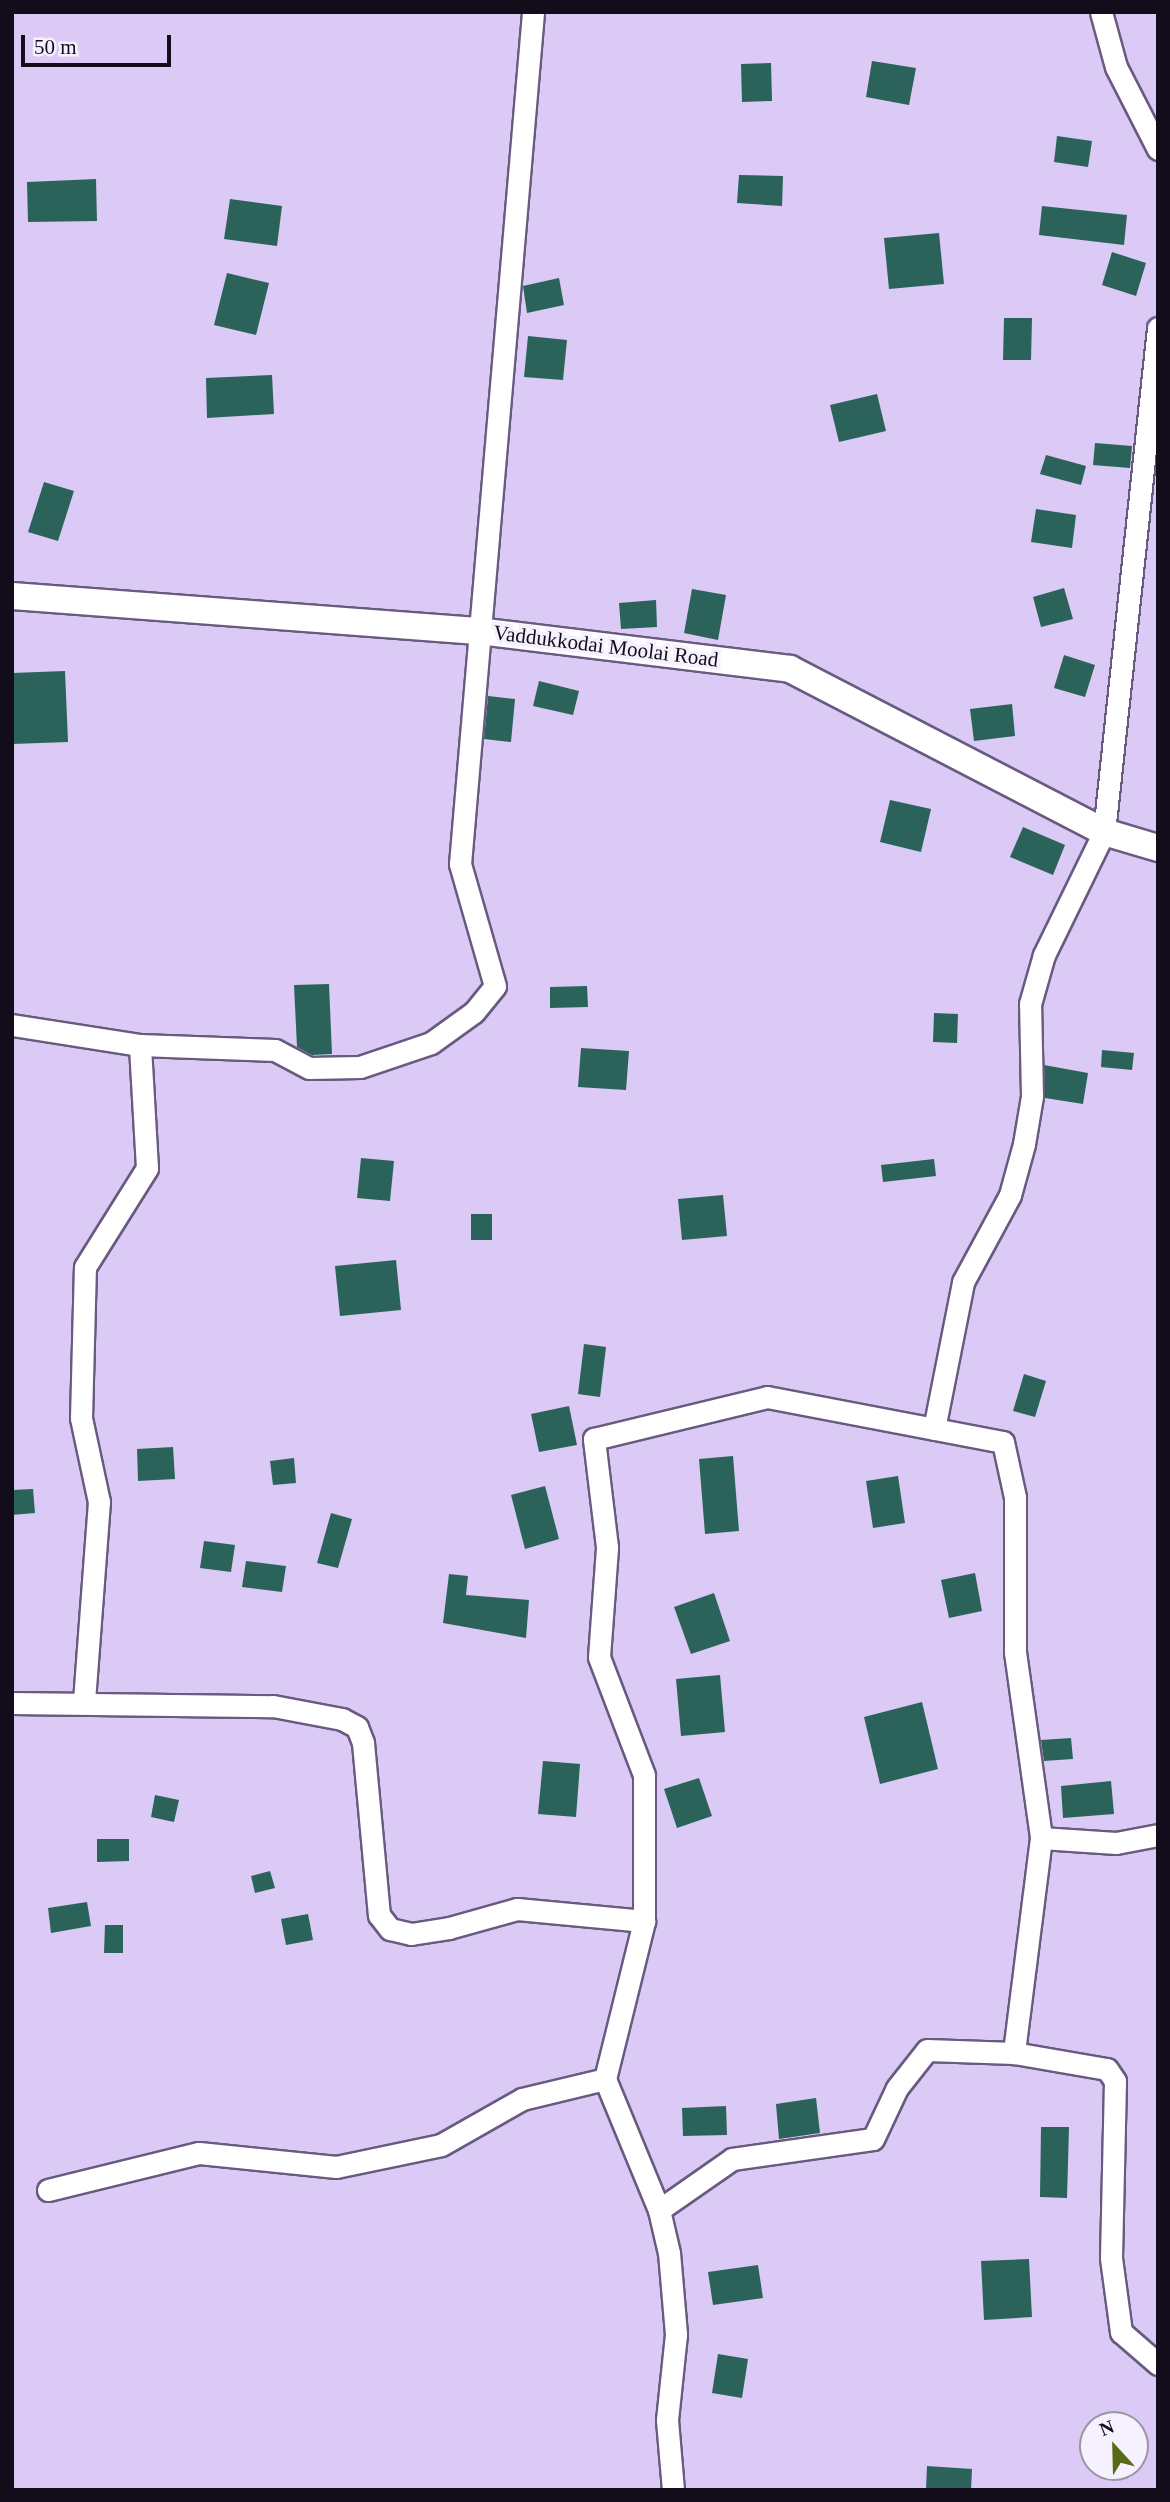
<!DOCTYPE html>
<style>
body{margin:0}
#map{position:relative;width:1170px;height:2502px;overflow:hidden;background:#dacaf5;font-family:"Times New Roman",serif}
div>[style]{position:absolute}
.building>*{inset:0;background:#2b635b}
.roads{filter:drop-shadow(2px 0 #695a80) drop-shadow(-2px 0 #695a80) drop-shadow(0 2px #695a80) drop-shadow(0 -2px #695a80)}
.minor>*{height:21px;margin:-10.5px;padding:0 10.5px;transform-origin:10.5px;border-radius:10.5px;background:#fff}
.tertiary>*{height:26px;margin:-13px;padding:0 13px;transform-origin:13px;border-radius:13px;background:#fff}
span{translate:-50% -50%;white-space:nowrap;text-align:center;line-height:1.15;-webkit-text-stroke:7px #f6f1fe;paint-order:stroke}
.street-label{font-size:21px;color:#120c1b}
.frame{position:absolute;inset:0;border:14px solid #120c1b;pointer-events:none}
.north{position:absolute;left:1079px;top:2411px;width:70px;height:70px;box-sizing:border-box;background:#f6f1fe;border:2px solid #9b95a3;border-radius:50%;rotate:338deg;font-size:19px;font-weight:700;line-height:28px;text-align:center;color:#120c1b}
.north::after{content:'';display:block;margin:auto;width:24px;height:32px;background:#566a17;clip-path:polygon(50% 0,100% 100%,50% 72%,0 100%)}
.scale{position:absolute;left:21px;top:35px;width:150px;height:32px;box-sizing:border-box;border:4px solid #120c1b;border-top:0;padding-left:9px;font-size:21px;line-height:24px;white-space:nowrap;color:#120c1b;-webkit-text-stroke:5px #f6f1fe;paint-order:stroke}
</style>
<div id="map">
<div class="building">
<i style="clip-path:polygon(872px 61px,916px 68px,909px 105px,866px 97px)"></i>
<i style="clip-path:polygon(771px 63px,772px 101px,742px 102px,741px 64px)"></i>
<i style="clip-path:polygon(1057px 136px,1092px 141px,1088px 167px,1054px 162px)"></i>
<i style="clip-path:polygon(739px 175px,783px 176px,782px 206px,737px 203px)"></i>
<i style="clip-path:polygon(96px 179px,97px 221px,28px 222px,27px 182px)"></i>
<i style="clip-path:polygon(230px 199px,282px 206px,277px 246px,224px 239px)"></i>
<i style="clip-path:polygon(1042px 206px,1127px 215px,1124px 245px,1039px 235px)"></i>
<i style="clip-path:polygon(939px 233px,944px 284px,889px 289px,884px 238px)"></i>
<i style="clip-path:polygon(1112px 252px,1146px 263px,1136px 296px,1102px 285px)"></i>
<i style="clip-path:polygon(227px 273px,269px 283px,256px 335px,214px 325px)"></i>
<i style="clip-path:polygon(559px 278px,564px 305px,527px 313px,523px 286px)"></i>
<i style="clip-path:polygon(1004px 318px,1032px 318px,1031px 360px,1003px 360px)"></i>
<i style="clip-path:polygon(528px 336px,567px 340px,563px 380px,524px 377px)"></i>
<i style="clip-path:polygon(272px 375px,274px 414px,207px 418px,206px 378px)"></i>
<i style="clip-path:polygon(877px 394px,886px 431px,839px 442px,830px 405px)"></i>
<i style="clip-path:polygon(1095px 443px,1132px 446px,1130px 468px,1093px 465px)"></i>
<i style="clip-path:polygon(1046px 455px,1086px 466px,1081px 485px,1040px 474px)"></i>
<i style="clip-path:polygon(44px 482px,74px 491px,58px 541px,28px 532px)"></i>
<i style="clip-path:polygon(1036px 509px,1076px 515px,1072px 548px,1031px 542px)"></i>
<i style="clip-path:polygon(1064px 588px,1073px 619px,1041px 627px,1033px 597px)"></i>
<i style="clip-path:polygon(692px 589px,726px 595px,718px 640px,684px 633px)"></i>
<i style="clip-path:polygon(656px 600px,657px 627px,621px 629px,619px 603px)"></i>
<i style="clip-path:polygon(1064px 655px,1095px 665px,1085px 697px,1054px 688px)"></i>
<i style="clip-path:polygon(65px 671px,68px 742px,12px 744px,12px 673px)"></i>
<i style="clip-path:polygon(539px 681px,579px 691px,573px 715px,533px 706px)"></i>
<i style="clip-path:polygon(488px 696px,515px 699px,511px 742px,484px 739px)"></i>
<i style="clip-path:polygon(1012px 704px,1015px 736px,974px 741px,970px 709px)"></i>
<i style="clip-path:polygon(890px 800px,931px 809px,921px 852px,880px 842px)"></i>
<i style="clip-path:polygon(1023px 827px,1065px 845px,1053px 875px,1010px 857px)"></i>
<i style="clip-path:polygon(329px 984px,332px 1054px,312px 1055px,297px 1047px,294px 985px)"></i>
<i style="clip-path:polygon(587px 986px,588px 1007px,550px 1008px,550px 987px)"></i>
<i style="clip-path:polygon(934px 1013px,958px 1014px,957px 1043px,933px 1042px)"></i>
<i style="clip-path:polygon(581px 1048px,629px 1051px,626px 1090px,578px 1087px)"></i>
<i style="clip-path:polygon(1102px 1050px,1134px 1053px,1132px 1070px,1101px 1067px)"></i>
<i style="clip-path:polygon(1044px 1065px,1088px 1073px,1083px 1104px,1045px 1098px)"></i>
<i style="clip-path:polygon(361px 1158px,394px 1161px,390px 1201px,357px 1198px)"></i>
<i style="clip-path:polygon(934px 1159px,936px 1176px,883px 1182px,881px 1165px)"></i>
<i style="clip-path:polygon(723px 1195px,727px 1236px,682px 1240px,678px 1199px)"></i>
<i style="clip-path:polygon(471px 1214px,492px 1214px,492px 1240px,471px 1240px)"></i>
<i style="clip-path:polygon(396px 1260px,401px 1310px,340px 1316px,335px 1266px)"></i>
<i style="clip-path:polygon(584px 1344px,606px 1347px,600px 1397px,578px 1394px)"></i>
<i style="clip-path:polygon(1024px 1374px,1046px 1381px,1035px 1417px,1013px 1411px)"></i>
<i style="clip-path:polygon(569px 1406px,577px 1445px,539px 1452px,531px 1414px)"></i>
<i style="clip-path:polygon(173px 1447px,175px 1479px,138px 1481px,137px 1449px)"></i>
<i style="clip-path:polygon(733px 1456px,739px 1531px,705px 1534px,699px 1459px)"></i>
<i style="clip-path:polygon(294px 1458px,296px 1483px,273px 1485px,270px 1461px)"></i>
<i style="clip-path:polygon(898px 1476px,905px 1523px,873px 1528px,866px 1481px)"></i>
<i style="clip-path:polygon(545px 1486px,559px 1539px,525px 1549px,511px 1495px)"></i>
<i style="clip-path:polygon(33px 1489px,35px 1513px,12px 1515px,12px 1490px)"></i>
<i style="clip-path:polygon(331px 1513px,352px 1519px,338px 1568px,317px 1563px)"></i>
<i style="clip-path:polygon(204px 1541px,235px 1545px,231px 1572px,200px 1568px)"></i>
<i style="clip-path:polygon(246px 1561px,286px 1566px,282px 1592px,242px 1587px)"></i>
<i style="clip-path:polygon(975px 1573px,982px 1611px,949px 1618px,941px 1580px)"></i>
<i style="clip-path:polygon(449px 1574px,468px 1576px,466px 1595px,529px 1600px,526px 1638px,443px 1623px)"></i>
<i style="clip-path:polygon(714px 1593px,730px 1641px,691px 1654px,674px 1607px)"></i>
<i style="clip-path:polygon(720px 1675px,725px 1732px,681px 1736px,676px 1679px)"></i>
<i style="clip-path:polygon(922px 1702px,938px 1769px,880px 1784px,864px 1717px)"></i>
<i style="clip-path:polygon(1071px 1738px,1073px 1759px,1044px 1761px,1041px 1740px)"></i>
<i style="clip-path:polygon(543px 1761px,580px 1764px,576px 1817px,538px 1814px)"></i>
<i style="clip-path:polygon(699px 1778px,712px 1816px,677px 1828px,664px 1789px)"></i>
<i style="clip-path:polygon(1111px 1781px,1114px 1814px,1063px 1818px,1061px 1786px)"></i>
<i style="clip-path:polygon(155px 1795px,179px 1800px,174px 1822px,151px 1817px)"></i>
<i style="clip-path:polygon(97px 1839px,129px 1839px,129px 1861px,97px 1862px)"></i>
<i style="clip-path:polygon(270px 1871px,275px 1888px,255px 1893px,251px 1876px)"></i>
<i style="clip-path:polygon(87px 1902px,91px 1926px,51px 1933px,48px 1908px)"></i>
<i style="clip-path:polygon(308px 1914px,313px 1940px,286px 1945px,281px 1919px)"></i>
<i style="clip-path:polygon(105px 1925px,123px 1925px,123px 1953px,104px 1953px)"></i>
<i style="clip-path:polygon(816px 2098px,820px 2133px,779px 2139px,776px 2104px)"></i>
<i style="clip-path:polygon(726px 2106px,727px 2135px,683px 2136px,682px 2108px)"></i>
<i style="clip-path:polygon(1041px 2127px,1069px 2127px,1067px 2198px,1040px 2197px)"></i>
<i style="clip-path:polygon(1029px 2259px,1032px 2317px,984px 2320px,981px 2261px)"></i>
<i style="clip-path:polygon(758px 2265px,763px 2298px,713px 2305px,708px 2272px)"></i>
<i style="clip-path:polygon(718px 2354px,748px 2359px,742px 2398px,712px 2393px)"></i>
<i style="clip-path:polygon(927px 2466px,972px 2469px,971px 2490px,926px 2490px)"></i>
</div>
<div class="roads">
<div class="minor">
<i style="left:1101px;top:12px;width:57px;rotate:74.7deg"></i>
<i style="left:1116px;top:67px;width:92px;rotate:62.9deg"></i>
<i style="left:12px;top:1025px;width:130px;rotate:8.9deg"></i>
<i style="left:140px;top:1045px;width:135px;rotate:2.1deg"></i>
<i style="left:275px;top:1050px;width:38px;rotate:28deg"></i>
<i style="left:309px;top:1068px;width:51px;rotate:-1.1deg"></i>
<i style="left:360px;top:1067px;width:75px;rotate:-18.7deg"></i>
<i style="left:431px;top:1043px;width:53px;rotate:-35.8deg"></i>
<i style="left:474px;top:1012px;width:33px;rotate:-51deg"></i>
<i style="left:495px;top:986px;width:127px;rotate:-106deg"></i>
<i style="left:460px;top:864px;width:855px;rotate:-85.1deg"></i>
<i style="left:934px;top:1429px;width:150px;rotate:-78.8deg"></i>
<i style="left:963px;top:1282px;width:99px;rotate:-61.6deg"></i>
<i style="left:1010px;top:1195px;width:53px;rotate:-74.6deg"></i>
<i style="left:1024px;top:1144px;width:49px;rotate:-80.5deg"></i>
<i style="left:1032px;top:1096px;width:92px;rotate:-91.2deg"></i>
<i style="left:1030px;top:1004px;width:51px;rotate:-74.1deg"></i>
<i style="left:1044px;top:955px;width:137px;rotate:-64deg"></i>
<i style="left:1104px;top:832px;width:507px;rotate:-83.88deg"></i>
<i style="left:84px;top:1701px;width:200px;rotate:-85.7deg"></i>
<i style="left:99px;top:1502px;width:86px;rotate:-102.1deg"></i>
<i style="left:81px;top:1418px;width:151px;rotate:-88.5deg"></i>
<i style="left:85px;top:1267px;width:117px;rotate:-57.9deg"></i>
<i style="left:147px;top:1168px;width:123px;rotate:-93.3deg"></i>
<i style="left:12px;top:1703px;width:261px;rotate:0.7deg"></i>
<i style="left:273px;top:1706px;width:70px;rotate:10.7deg"></i>
<i style="left:342px;top:1719px;width:17px;rotate:28deg"></i>
<i style="left:357px;top:1727px;width:17px;rotate:69deg"></i>
<i style="left:363px;top:1743px;width:173px;rotate:84.7deg"></i>
<i style="left:379px;top:1915px;width:18px;rotate:52deg"></i>
<i style="left:390px;top:1929px;width:22px;rotate:13deg"></i>
<i style="left:411px;top:1934px;width:38px;rotate:-9deg"></i>
<i style="left:449px;top:1928px;width:71px;rotate:-15.6deg"></i>
<i style="left:517px;top:1909px;width:128px;rotate:5.4deg"></i>
<i style="left:1041px;top:1838px;width:217px;rotate:97.2deg"></i>
<i style="left:1014px;top:2053px;width:94px;rotate:9.8deg"></i>
<i style="left:1107px;top:2069px;width:14px;rotate:56deg"></i>
<i style="left:1115px;top:2081px;width:177px;rotate:91.3deg"></i>
<i style="left:1111px;top:2258px;width:75px;rotate:82.3deg"></i>
<i style="left:1121px;top:2332px;width:49px;rotate:40.9deg"></i>
<i style="left:48px;top:2190px;width:155px;rotate:-13.8deg"></i>
<i style="left:199px;top:2153px;width:138px;rotate:5.8deg"></i>
<i style="left:336px;top:2167px;width:107px;rotate:-11.8deg"></i>
<i style="left:441px;top:2145px;width:93px;rotate:-29.6deg"></i>
<i style="left:522px;top:2099px;width:85px;rotate:-13.5deg"></i>
<i style="left:659px;top:2210px;width:89px;rotate:-34.9deg"></i>
<i style="left:732px;top:2159px;width:142px;rotate:-8.1deg"></i>
<i style="left:873px;top:2139px;width:56px;rotate:-64.8deg"></i>
<i style="left:897px;top:2088px;width:48px;rotate:-51.7deg"></i>
<i style="left:927px;top:2050px;width:87px;rotate:2deg"></i>
<i style="left:673px;top:2490px;width:70px;rotate:-94.9deg"></i>
<i style="left:667px;top:2420px;width:86px;rotate:-84deg"></i>
<i style="left:676px;top:2334px;width:81px;rotate:-94.9deg"></i>
<i style="left:669px;top:2253px;width:44px;rotate:-103.1deg"></i>
<i style="left:659px;top:2210px;width:142px;rotate:-112.4deg"></i>
<i style="left:605px;top:2079px;width:163px;rotate:-76.1deg"></i>
<i style="left:644px;top:1921px;width:146px;rotate:-90deg"></i>
<i style="left:644px;top:1775px;width:126px;rotate:-110.9deg"></i>
<i style="left:599px;top:1657px;width:110px;rotate:-85.8deg"></i>
<i style="left:607px;top:1547px;width:109px;rotate:-96.9deg"></i>
<i style="left:594px;top:1439px;width:178px;rotate:-13.6deg"></i>
<i style="left:767px;top:1397px;width:240px;rotate:10.8deg"></i>
<i style="left:1003px;top:1442px;width:56px;rotate:77.7deg"></i>
<i style="left:1015px;top:1497px;width:155px;rotate:90deg"></i>
<i style="left:1015px;top:1652px;width:188px;rotate:82deg"></i>
<i style="left:1041px;top:1838px;width:75px;rotate:3.8deg"></i>
<i style="left:1116px;top:1843px;width:43px;rotate:-10.8deg"></i>
</div>
<div class="tertiary">
<i style="left:12px;top:596px;width:467px;rotate:4.3deg"></i>
<i style="left:478px;top:631px;width:314px;rotate:6.9deg"></i>
<i style="left:790px;top:669px;width:354px;rotate:27.4deg"></i>
<i style="left:1104px;top:832px;width:56px;rotate:16.5deg"></i>
</div>
</div>
<div class="street-label">
<span style="left:606px;top:646px;rotate:7deg">Vaddukkodai Moolai Road</span>
</div>
<div class="frame"></div>
<div class="north">N</div>
<div class="scale">50 m</div>
</div>
